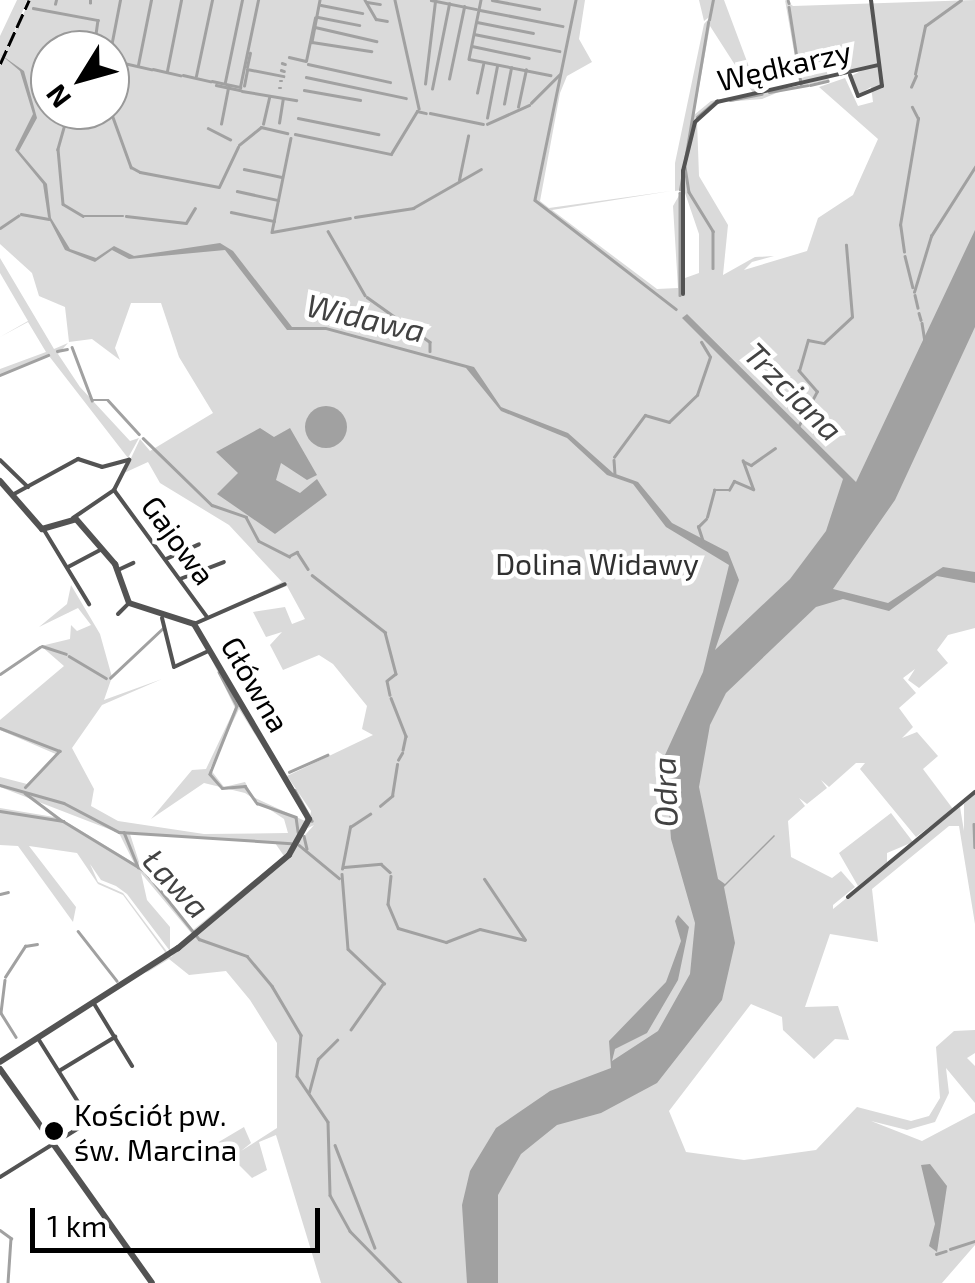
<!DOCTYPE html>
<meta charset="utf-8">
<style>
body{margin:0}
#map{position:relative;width:975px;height:1283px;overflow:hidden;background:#fff;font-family:"Exo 2",sans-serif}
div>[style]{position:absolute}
.green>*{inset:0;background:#dadada}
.water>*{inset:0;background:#a1a1a1}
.round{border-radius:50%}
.stream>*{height:2.5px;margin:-1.25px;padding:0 1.25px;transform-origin:1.25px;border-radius:1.25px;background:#a1a1a1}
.minor>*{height:4px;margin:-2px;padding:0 2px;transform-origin:2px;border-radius:2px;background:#535353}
.tertiary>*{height:6px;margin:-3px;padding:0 3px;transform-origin:3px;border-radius:3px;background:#535353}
.rail>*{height:2.5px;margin-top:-1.25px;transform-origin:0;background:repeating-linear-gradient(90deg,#000 0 15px,transparent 0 20px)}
.dots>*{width:28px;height:28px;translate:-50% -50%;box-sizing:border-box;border:5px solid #fff;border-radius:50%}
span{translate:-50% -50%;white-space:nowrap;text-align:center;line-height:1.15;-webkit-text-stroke:9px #fff;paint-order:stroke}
.street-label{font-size:30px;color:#000}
.park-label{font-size:30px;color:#313131}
.poi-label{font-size:30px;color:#000}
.left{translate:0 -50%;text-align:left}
.water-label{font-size:32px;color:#424242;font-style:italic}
.north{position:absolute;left:30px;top:30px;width:100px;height:100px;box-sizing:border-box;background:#fff;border:2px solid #999;border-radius:50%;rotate:233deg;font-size:28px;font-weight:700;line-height:40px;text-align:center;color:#000}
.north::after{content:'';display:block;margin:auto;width:35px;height:45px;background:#000;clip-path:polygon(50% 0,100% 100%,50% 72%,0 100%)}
.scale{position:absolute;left:30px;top:1208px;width:290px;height:45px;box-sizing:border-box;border:5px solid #000;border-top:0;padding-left:12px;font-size:30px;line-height:35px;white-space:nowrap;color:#000;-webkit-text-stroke:8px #fff;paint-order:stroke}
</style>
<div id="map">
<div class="green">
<i style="clip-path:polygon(evenodd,17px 0,27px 0,11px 40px,30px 0,585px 0,579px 39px,592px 62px,567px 76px,560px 93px,540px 201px,549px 208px,671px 191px,552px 210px,657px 289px,678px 288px,673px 206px,681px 192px,682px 222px,682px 190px,675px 191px,675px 163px,704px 24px,712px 15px,704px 21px,699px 0,724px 0,758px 91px,791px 87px,762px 99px,713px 103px,697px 121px,699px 176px,728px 225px,723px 275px,755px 257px,774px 256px,752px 262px,744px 270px,807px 251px,818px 218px,853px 195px,878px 139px,819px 87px,845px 78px,858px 106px,873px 102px,871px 87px,858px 95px,851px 76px,865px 69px,826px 69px,829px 80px,800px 86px,785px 0,793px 6px,975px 0,975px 628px,948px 635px,937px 650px,948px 663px,919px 688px,908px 680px,915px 669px,903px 678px,916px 693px,899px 708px,913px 727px,902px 738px,917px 732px,938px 756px,923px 769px,953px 809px,916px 837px,860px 769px,865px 763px,856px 763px,829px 787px,821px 780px,827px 788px,807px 804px,799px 798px,805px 806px,788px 821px,791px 857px,832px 878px,841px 871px,855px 887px,833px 905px,833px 909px,960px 807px,964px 831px,964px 804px,975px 794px,975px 924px,959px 826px,949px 826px,872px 889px,878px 942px,830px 934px,805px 1007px,838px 1006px,849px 1040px,835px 1039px,814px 1059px,783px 1030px,782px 1017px,751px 1004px,669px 1111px,686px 1152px,744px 1160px,816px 1150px,857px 1107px,911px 1121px,929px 1116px,940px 1098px,936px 1047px,954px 1031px,975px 1030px,975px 1053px,967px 1058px,975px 1066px,975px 1103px,946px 1068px,949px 1093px,935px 1122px,907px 1130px,871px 1121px,922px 1141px,975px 1113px,975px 1245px,942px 1283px,321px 1283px,276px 1135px,259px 1142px,267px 1170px,252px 1178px,217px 1143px,244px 1127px,251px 1143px,241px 1151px,277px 1128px,277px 1043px,250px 1000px,226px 971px,189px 975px,169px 959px,146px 973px,165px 952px,123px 895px,98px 884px,77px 853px,29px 846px,76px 907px,73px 922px,18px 846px,0 845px,0 808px,60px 818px,134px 863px,119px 833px,0 787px,0 777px,27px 784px,58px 755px,0 730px,0 720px,64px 666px,41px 646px,70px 639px,71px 625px,77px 631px,91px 625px,78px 608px,39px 627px,67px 604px,71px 585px,100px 634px,112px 677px,104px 700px,162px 679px,102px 705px,72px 748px,94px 789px,91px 806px,118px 821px,204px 834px,288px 833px,284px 819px,245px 793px,204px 783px,151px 819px,192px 770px,206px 769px,235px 708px,208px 652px,308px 817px,298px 843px,314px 825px,308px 828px,311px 811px,287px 776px,373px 735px,362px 729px,367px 706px,333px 664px,319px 655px,283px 670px,270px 645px,282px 632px,266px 637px,253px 612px,285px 607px,292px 624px,305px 619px,287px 586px,256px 598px,291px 581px,239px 603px,282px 582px,229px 525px,160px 483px,148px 462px,124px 473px,140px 439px,150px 451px,213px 413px,179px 357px,161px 303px,131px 303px,115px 348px,120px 360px,92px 339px,69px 342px,65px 307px,39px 296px,32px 273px,0 244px,0 36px,17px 0,710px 26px,753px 93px,711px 101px,694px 115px,710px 26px,17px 0,50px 50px,110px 50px,110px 110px,50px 110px,50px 50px,17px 0,684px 190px,699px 234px,699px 273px,685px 278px,684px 190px,17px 0,239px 709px,304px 813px,305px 821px,253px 797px,245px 782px,224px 787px,210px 769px,239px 709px,17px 0,130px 834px,275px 843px,284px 856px,193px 930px,140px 865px,130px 834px,17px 0,90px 864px,101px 880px,116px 886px,127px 894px,170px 951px,170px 927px,147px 900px,141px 873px,192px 934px,171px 957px,123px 893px,98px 882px,90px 864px)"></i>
<i style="clip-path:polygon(0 258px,54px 349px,68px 343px,58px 354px,80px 387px,130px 441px,139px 438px,128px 458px,49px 356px,0 376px,0 369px,46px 352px,28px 322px,0 337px,28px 321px,0 273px)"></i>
<i style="clip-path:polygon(891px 813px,913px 842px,887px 853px,887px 862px,858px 886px,839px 853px)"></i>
</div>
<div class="water">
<i style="clip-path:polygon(0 54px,24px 71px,37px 118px,19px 151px,47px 184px,51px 218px,70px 249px,96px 258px,114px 246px,134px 256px,220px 243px,233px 251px,292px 327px,326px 327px,474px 367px,501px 407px,568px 433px,613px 473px,638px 482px,672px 523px,728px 552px,739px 580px,715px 650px,790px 579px,826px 531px,843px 479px,682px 318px,687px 314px,856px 482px,975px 230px,975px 327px,895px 500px,833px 589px,888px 603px,943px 567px,975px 572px,975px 583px,937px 576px,889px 611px,843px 599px,816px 607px,726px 693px,710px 725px,699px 787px,718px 879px,725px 884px,774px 835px,775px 836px,724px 887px,735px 943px,722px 1000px,657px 1083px,601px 1113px,557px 1125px,521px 1154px,498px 1195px,498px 1283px,467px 1283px,462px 1205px,470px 1171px,496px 1128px,550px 1091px,611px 1068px,609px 1041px,666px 982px,681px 941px,675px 921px,678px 915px,689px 927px,678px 980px,647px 1033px,615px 1049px,612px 1061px,658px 1031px,690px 974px,695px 923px,671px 839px,665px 755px,703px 672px,729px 565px,666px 527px,633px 484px,607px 475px,567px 438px,501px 411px,466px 368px,326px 330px,287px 330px,225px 250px,129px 259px,112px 250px,95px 262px,65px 250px,48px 217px,43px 184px,15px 150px,33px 114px,20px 71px)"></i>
<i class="round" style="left:305px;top:406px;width:42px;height:42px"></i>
<i style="clip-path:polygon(260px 428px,274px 437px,290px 428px,317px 475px,307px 480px,281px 463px,276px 480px,300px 493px,317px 479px,327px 495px,275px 534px,217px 494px,238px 473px,216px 452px)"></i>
<i style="clip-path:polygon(930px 1164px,947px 1186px,937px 1252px,929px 1246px,935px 1224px,921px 1165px)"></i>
</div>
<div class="stream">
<i style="left:320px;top:0;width:43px;rotate:100.8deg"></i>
<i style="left:312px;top:42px;width:60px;rotate:8.7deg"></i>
<i style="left:365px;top:0;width:22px;rotate:60deg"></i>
<i style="left:376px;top:19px;width:11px;rotate:10deg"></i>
<i style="left:395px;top:0;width:111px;rotate:77.5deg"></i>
<i style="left:431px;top:0;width:46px;rotate:11.3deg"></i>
<i style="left:481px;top:0;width:60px;rotate:101.5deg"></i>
<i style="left:469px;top:59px;width:83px;rotate:11.2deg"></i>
<i style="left:492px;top:0;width:48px;rotate:10.8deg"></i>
<i style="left:576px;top:0;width:204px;rotate:101.6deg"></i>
<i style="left:535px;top:200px;width:178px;rotate:37.7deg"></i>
<i style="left:788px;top:0;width:3px;rotate:72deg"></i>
<i style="left:367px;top:2px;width:13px;rotate:9deg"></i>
<i style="left:90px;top:3px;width:3px;rotate:-90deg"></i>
<i style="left:55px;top:4px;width:4px;rotate:-76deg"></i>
<i style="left:321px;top:5px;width:42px;rotate:11deg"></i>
<i style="left:789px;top:7px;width:78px;rotate:81.1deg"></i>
<i style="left:33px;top:8px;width:66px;rotate:10.5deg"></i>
<i style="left:98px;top:20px;width:30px;rotate:98deg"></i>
<i style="left:480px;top:10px;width:84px;rotate:11deg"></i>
<i style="left:318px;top:17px;width:42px;rotate:11deg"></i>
<i style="left:709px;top:20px;width:20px;rotate:-79deg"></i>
<i style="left:477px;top:22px;width:57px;rotate:11.1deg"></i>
<i style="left:315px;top:27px;width:63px;rotate:12.9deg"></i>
<i style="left:474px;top:34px;width:87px;rotate:11.3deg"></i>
<i style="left:472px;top:46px;width:58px;rotate:11.9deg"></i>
<i style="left:110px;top:52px;width:53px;rotate:-79.1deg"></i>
<i style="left:289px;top:57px;width:17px;rotate:13deg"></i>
<i style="left:110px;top:60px;width:12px;rotate:14deg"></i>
<i style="left:306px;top:61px;width:44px;rotate:-78.2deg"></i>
<i style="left:124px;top:63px;width:28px;rotate:13deg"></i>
<i style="left:282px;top:63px;width:3px;rotate:18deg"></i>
<i style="left:308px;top:64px;width:84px;rotate:12.4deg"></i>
<i style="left:138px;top:65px;width:66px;rotate:-78.7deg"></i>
<i style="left:247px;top:67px;width:14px;rotate:-78deg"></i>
<i style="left:153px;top:69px;width:28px;rotate:13deg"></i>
<i style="left:247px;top:69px;width:37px;rotate:11deg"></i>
<i style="left:281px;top:70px;width:3px;rotate:18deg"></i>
<i style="left:167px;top:71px;width:72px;rotate:-78.8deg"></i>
<i style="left:915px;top:74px;width:49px;rotate:-78.2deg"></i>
<i style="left:925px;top:26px;width:44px;rotate:-35.8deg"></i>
<i style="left:183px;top:75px;width:28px;rotate:13deg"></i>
<i style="left:196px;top:76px;width:78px;rotate:-78.1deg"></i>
<i style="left:306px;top:77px;width:102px;rotate:11.9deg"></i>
<i style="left:449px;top:79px;width:74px;rotate:-78.2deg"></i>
<i style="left:212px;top:81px;width:29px;rotate:12deg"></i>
<i style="left:240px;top:87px;width:89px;rotate:-78.3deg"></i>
<i style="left:280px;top:81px;width:2px"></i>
<i style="left:225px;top:82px;width:84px;rotate:-78.3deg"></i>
<i style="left:425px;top:84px;width:84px;rotate:-83.1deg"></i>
<i style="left:216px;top:85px;width:25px;rotate:12deg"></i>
<i style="left:810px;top:85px;width:18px;rotate:-13deg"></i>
<i style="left:244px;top:86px;width:15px;rotate:-79deg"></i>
<i style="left:911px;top:87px;width:12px;rotate:-66deg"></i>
<i style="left:279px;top:88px;width:2px"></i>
<i style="left:432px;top:89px;width:87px;rotate:-78.7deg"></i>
<i style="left:304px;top:90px;width:57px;rotate:10.1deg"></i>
<i style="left:242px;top:91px;width:55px;rotate:9.5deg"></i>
<i style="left:769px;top:92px;width:39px;rotate:-10deg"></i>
<i style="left:477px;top:93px;width:29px;rotate:-78deg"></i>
<i style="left:730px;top:100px;width:32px;rotate:-11deg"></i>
<i style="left:531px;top:103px;width:40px;rotate:-45deg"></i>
<i style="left:504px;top:104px;width:37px;rotate:-79deg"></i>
<i style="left:518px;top:107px;width:38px;rotate:-78deg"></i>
<i style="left:110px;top:109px;width:62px;rotate:70.1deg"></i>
<i style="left:131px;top:167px;width:10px;rotate:29deg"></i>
<i style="left:140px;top:172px;width:80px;rotate:10.8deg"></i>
<i style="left:219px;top:187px;width:44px;rotate:-64.6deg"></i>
<i style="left:69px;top:110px;width:41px;rotate:105.8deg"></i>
<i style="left:58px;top:149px;width:55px;rotate:84.8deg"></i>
<i style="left:63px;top:204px;width:23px;rotate:31deg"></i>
<i style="left:83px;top:216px;width:40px"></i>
<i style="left:430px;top:113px;width:54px;rotate:11.7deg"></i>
<i style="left:697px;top:117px;width:26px;rotate:-40deg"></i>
<i style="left:298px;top:118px;width:82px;rotate:11.3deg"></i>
<i style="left:487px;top:118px;width:53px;rotate:-79.1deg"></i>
<i style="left:279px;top:123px;width:24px;rotate:-81deg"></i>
<i style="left:221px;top:124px;width:38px;rotate:-79deg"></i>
<i style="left:263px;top:124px;width:28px;rotate:-77deg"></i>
<i style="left:487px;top:124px;width:46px;rotate:-24.3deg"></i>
<i style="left:208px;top:128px;width:25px;rotate:27deg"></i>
<i style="left:295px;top:134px;width:98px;rotate:11.8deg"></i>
<i style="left:391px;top:154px;width:50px;rotate:-58.8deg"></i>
<i style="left:417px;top:111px;width:9px;rotate:13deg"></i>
<i style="left:291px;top:138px;width:96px;rotate:101.4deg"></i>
<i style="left:272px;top:232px;width:79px;rotate:-10.2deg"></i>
<i style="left:239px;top:145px;width:28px;rotate:-39deg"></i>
<i style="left:261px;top:127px;width:27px;rotate:13deg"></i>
<i style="left:685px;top:167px;width:25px;rotate:81deg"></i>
<i style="left:689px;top:192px;width:46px;rotate:58.4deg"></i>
<i style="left:713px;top:231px;width:37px;rotate:90deg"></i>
<i style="left:244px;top:169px;width:38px;rotate:12deg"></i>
<i style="left:459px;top:180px;width:45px;rotate:-78.4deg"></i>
<i style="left:680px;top:190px;width:170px;rotate:-80.5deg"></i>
<i style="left:237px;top:191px;width:42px;rotate:12.4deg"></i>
<i style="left:680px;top:193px;width:102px;rotate:90deg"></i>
<i style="left:231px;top:212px;width:44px;rotate:11.8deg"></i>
<i style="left:21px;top:214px;width:28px;rotate:10deg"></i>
<i style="left:126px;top:216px;width:60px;rotate:6.7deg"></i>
<i style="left:186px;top:223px;width:17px;rotate:-59deg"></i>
<i style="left:355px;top:217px;width:59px;rotate:-8.8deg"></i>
<i style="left:413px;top:208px;width:78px;rotate:-29.8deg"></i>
<i style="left:0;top:228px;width:22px;rotate:-34deg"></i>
<i style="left:328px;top:231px;width:74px;rotate:60deg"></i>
<i style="left:904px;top:252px;width:27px;rotate:-98deg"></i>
<i style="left:900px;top:225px;width:108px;rotate:-80.4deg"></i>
<i style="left:918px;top:119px;width:13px;rotate:-117deg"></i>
<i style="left:905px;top:256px;width:32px;rotate:76deg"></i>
<i style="left:914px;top:292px;width:59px;rotate:-73.1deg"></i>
<i style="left:931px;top:236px;width:82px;rotate:-57.5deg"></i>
<i style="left:915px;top:295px;width:13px;rotate:77deg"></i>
<i style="left:367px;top:297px;width:77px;rotate:35.5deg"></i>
<i style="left:430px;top:342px;width:9px;rotate:90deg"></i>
<i style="left:919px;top:313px;width:7px;rotate:74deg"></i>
<i style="left:922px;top:323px;width:19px;rotate:81deg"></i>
<i style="left:72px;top:347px;width:57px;rotate:69.3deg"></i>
<i style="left:92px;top:400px;width:16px"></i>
<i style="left:108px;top:400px;width:46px;rotate:47.6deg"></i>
<i style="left:57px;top:351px;width:10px;rotate:-11deg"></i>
<i style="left:0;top:375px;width:52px;rotate:-22.6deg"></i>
<i style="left:798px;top:427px;width:40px;rotate:-62deg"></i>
<i style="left:817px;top:392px;width:28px;rotate:-131deg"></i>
<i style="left:799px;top:371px;width:32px;rotate:-74deg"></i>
<i style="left:808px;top:340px;width:16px;rotate:11deg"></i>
<i style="left:824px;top:343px;width:38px;rotate:-43deg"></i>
<i style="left:852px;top:317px;width:72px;rotate:-94.8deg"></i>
<i style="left:143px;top:438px;width:96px;rotate:44.2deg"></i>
<i style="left:212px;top:505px;width:36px;rotate:19deg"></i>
<i style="left:246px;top:517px;width:27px;rotate:62deg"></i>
<i style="left:259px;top:541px;width:34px;rotate:27deg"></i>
<i style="left:289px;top:556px;width:9px;rotate:-27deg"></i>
<i style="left:297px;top:552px;width:20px;rotate:57deg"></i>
<i style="left:614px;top:457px;width:52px;rotate:-53.6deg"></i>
<i style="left:645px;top:415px;width:25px;rotate:16deg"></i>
<i style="left:669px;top:422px;width:39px;rotate:-44deg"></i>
<i style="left:697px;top:395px;width:40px;rotate:-71.1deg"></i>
<i style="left:710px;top:357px;width:17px;rotate:-121deg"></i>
<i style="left:614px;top:460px;width:13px;rotate:86deg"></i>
<i style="left:707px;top:517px;width:28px;rotate:-75deg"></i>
<i style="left:714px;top:490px;width:15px"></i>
<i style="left:729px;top:490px;width:10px;rotate:-61deg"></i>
<i style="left:734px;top:481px;width:21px;rotate:23deg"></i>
<i style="left:753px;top:489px;width:30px;rotate:-110deg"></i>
<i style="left:743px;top:461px;width:9px;rotate:27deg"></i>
<i style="left:751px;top:465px;width:29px;rotate:-35deg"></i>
<i style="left:703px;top:542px;width:16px;rotate:-108deg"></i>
<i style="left:698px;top:527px;width:11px;rotate:-45deg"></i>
<i style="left:312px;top:575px;width:93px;rotate:38deg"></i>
<i style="left:385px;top:632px;width:43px;rotate:75.3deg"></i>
<i style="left:396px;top:674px;width:11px;rotate:142deg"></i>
<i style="left:387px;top:681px;width:14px;rotate:78deg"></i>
<i style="left:42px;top:646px;width:25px;rotate:18deg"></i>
<i style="left:69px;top:656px;width:43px;rotate:30.7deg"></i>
<i style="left:219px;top:672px;width:38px;rotate:62deg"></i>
<i style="left:237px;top:706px;width:73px;rotate:111.7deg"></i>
<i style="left:210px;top:774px;width:18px;rotate:49deg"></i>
<i style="left:222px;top:788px;width:23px;rotate:-5deg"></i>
<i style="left:245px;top:786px;width:21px;rotate:55deg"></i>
<i style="left:257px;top:803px;width:41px;rotate:19.7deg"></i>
<i style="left:296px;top:817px;width:15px;rotate:82deg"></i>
<i style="left:0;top:674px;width:48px;rotate:-34deg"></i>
<i style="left:110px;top:678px;width:73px;rotate:-43.3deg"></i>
<i style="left:391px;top:698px;width:41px;rotate:68.5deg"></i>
<i style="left:406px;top:736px;width:14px;rotate:102deg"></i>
<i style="left:0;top:728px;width:64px;rotate:21deg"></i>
<i style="left:60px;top:751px;width:50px;rotate:133.4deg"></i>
<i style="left:398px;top:760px;width:8px;rotate:-60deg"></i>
<i style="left:289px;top:772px;width:42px;rotate:-24.1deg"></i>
<i style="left:0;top:785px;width:66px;rotate:15.7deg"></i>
<i style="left:64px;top:803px;width:62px;rotate:27.8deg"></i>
<i style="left:119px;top:832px;width:172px;rotate:3.7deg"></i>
<i style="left:295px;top:790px;width:35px;rotate:61deg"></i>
<i style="left:25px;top:793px;width:45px;rotate:36.9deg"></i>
<i style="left:380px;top:806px;width:16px;rotate:-40deg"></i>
<i style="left:392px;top:796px;width:32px;rotate:-81deg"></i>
<i style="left:0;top:811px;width:64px;rotate:9deg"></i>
<i style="left:63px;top:821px;width:96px;rotate:31.4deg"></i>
<i style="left:145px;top:871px;width:87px;rotate:51.5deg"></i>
<i style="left:199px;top:939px;width:51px;rotate:19.5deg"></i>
<i style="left:247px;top:956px;width:39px;rotate:50deg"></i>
<i style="left:272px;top:986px;width:57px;rotate:59.4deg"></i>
<i style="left:301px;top:1035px;width:41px;rotate:95.6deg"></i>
<i style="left:297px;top:1076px;width:55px;rotate:56deg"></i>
<i style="left:328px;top:1122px;width:73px;rotate:88.4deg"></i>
<i style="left:330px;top:1195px;width:41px;rotate:60.9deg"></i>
<i style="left:350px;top:1231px;width:73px;rotate:45.6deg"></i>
<i style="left:974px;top:824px;width:23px;rotate:88deg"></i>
<i style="left:124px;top:832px;width:38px;rotate:68deg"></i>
<i style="left:304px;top:836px;width:13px;rotate:77deg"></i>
<i style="left:299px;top:845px;width:52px;rotate:39.5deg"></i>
<i style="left:344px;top:867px;width:37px;rotate:-5deg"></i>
<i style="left:381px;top:864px;width:12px;rotate:42deg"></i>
<i style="left:342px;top:869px;width:43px;rotate:-79.2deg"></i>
<i style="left:350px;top:827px;width:24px;rotate:-33deg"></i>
<i style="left:342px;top:874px;width:75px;rotate:85.4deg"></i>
<i style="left:348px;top:949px;width:50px;rotate:43.4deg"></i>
<i style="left:384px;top:983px;width:57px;rotate:125.1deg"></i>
<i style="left:391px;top:876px;width:28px;rotate:96deg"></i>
<i style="left:388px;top:904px;width:26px;rotate:67deg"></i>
<i style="left:398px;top:928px;width:50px;rotate:16.3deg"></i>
<i style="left:446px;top:942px;width:36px;rotate:-21deg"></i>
<i style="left:480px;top:929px;width:46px;rotate:13.7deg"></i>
<i style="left:525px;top:940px;width:73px;rotate:-123.9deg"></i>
<i style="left:0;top:894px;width:8px;rotate:-14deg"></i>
<i style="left:78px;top:931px;width:63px;rotate:52deg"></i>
<i style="left:5px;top:977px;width:37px;rotate:-57deg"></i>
<i style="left:25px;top:946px;width:12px;rotate:-9deg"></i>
<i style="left:5px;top:980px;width:33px;rotate:97deg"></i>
<i style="left:1px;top:1013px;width:28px;rotate:58deg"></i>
<i style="left:309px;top:1092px;width:34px;rotate:-75deg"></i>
<i style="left:318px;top:1059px;width:27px;rotate:-45deg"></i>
<i style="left:335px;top:1145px;width:110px;rotate:68.8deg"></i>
<i style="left:0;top:1230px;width:14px;rotate:36deg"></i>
<i style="left:11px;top:1238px;width:45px;rotate:93.8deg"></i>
<i style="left:950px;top:1249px;width:26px;rotate:-18deg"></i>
<i style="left:936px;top:1254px;width:10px;rotate:-17deg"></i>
</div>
<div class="minor">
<i style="left:850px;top:75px;width:22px;rotate:69deg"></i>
<i style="left:858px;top:96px;width:26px;rotate:-23deg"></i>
<i style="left:882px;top:86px;width:87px;rotate:-97.3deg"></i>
<i style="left:683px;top:294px;width:123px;rotate:-90deg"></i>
<i style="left:683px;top:171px;width:50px;rotate:-76.2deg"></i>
<i style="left:695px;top:122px;width:30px;rotate:-42deg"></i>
<i style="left:717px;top:102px;width:165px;rotate:-12.9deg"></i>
<i style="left:0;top:460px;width:39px;rotate:44deg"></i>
<i style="left:114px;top:490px;width:157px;rotate:53.8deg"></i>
<i style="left:14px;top:494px;width:73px;rotate:-28.7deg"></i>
<i style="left:78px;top:459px;width:25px;rotate:18deg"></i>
<i style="left:102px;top:467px;width:28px;rotate:-15deg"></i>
<i style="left:73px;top:518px;width:50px;rotate:-34.3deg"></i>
<i style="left:114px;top:490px;width:34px;rotate:-63deg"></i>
<i style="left:44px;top:530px;width:87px;rotate:58.7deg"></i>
<i style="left:166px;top:559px;width:36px;rotate:-24deg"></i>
<i style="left:68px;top:567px;width:38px;rotate:-28deg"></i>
<i style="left:118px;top:570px;width:17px;rotate:-25deg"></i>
<i style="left:180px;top:579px;width:47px;rotate:-21.1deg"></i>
<i style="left:118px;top:614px;width:14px;rotate:-45deg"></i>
<i style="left:162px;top:618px;width:50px;rotate:76.2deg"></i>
<i style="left:174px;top:667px;width:38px;rotate:-25deg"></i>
<i style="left:194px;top:624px;width:99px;rotate:-23.7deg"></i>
<i style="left:848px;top:897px;width:165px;rotate:-39.6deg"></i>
<i style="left:93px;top:1002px;width:75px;rotate:58.6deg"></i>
<i style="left:39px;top:1040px;width:96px;rotate:57.8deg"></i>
<i style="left:59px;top:1071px;width:66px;rotate:-31.3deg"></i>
<i style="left:0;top:1177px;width:106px;rotate:-31.9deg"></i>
</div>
<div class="tertiary">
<i style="left:0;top:481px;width:64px;rotate:48.8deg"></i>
<i style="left:42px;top:529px;width:35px;rotate:-16deg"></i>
<i style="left:76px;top:519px;width:60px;rotate:49.1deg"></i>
<i style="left:115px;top:564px;width:41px;rotate:70.3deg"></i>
<i style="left:129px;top:603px;width:68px;rotate:17.9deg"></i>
<i style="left:194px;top:624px;width:226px;rotate:59.5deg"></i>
<i style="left:309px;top:819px;width:41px;rotate:119.1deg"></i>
<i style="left:289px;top:855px;width:145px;rotate:140deg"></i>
<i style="left:178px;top:948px;width:211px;rotate:147.4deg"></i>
<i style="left:0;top:1069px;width:262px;rotate:54.6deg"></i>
</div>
<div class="rail">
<i style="left:0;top:64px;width:70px;rotate:-65.6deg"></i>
</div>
<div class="dots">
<i style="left:54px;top:1131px;background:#000"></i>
</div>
<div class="street-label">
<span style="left:784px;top:65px;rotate:-13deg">Wędkarzy</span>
<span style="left:179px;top:540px;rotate:54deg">Gajowa</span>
<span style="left:256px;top:684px;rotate:60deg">Główna</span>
</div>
<div class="park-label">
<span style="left:597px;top:563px">Dolina Widawy</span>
</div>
<div class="poi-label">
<span class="left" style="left:74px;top:1131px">Kościół pw.<br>św. Marcina</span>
</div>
<div class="water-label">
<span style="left:366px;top:317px;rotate:13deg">Widawa</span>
<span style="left:794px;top:391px;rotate:45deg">Trzciana</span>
<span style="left:664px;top:792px;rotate:-92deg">Odra</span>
<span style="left:177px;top:883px;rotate:47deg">Ława</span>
</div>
<div class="north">N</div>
<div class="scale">1 km</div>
</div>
